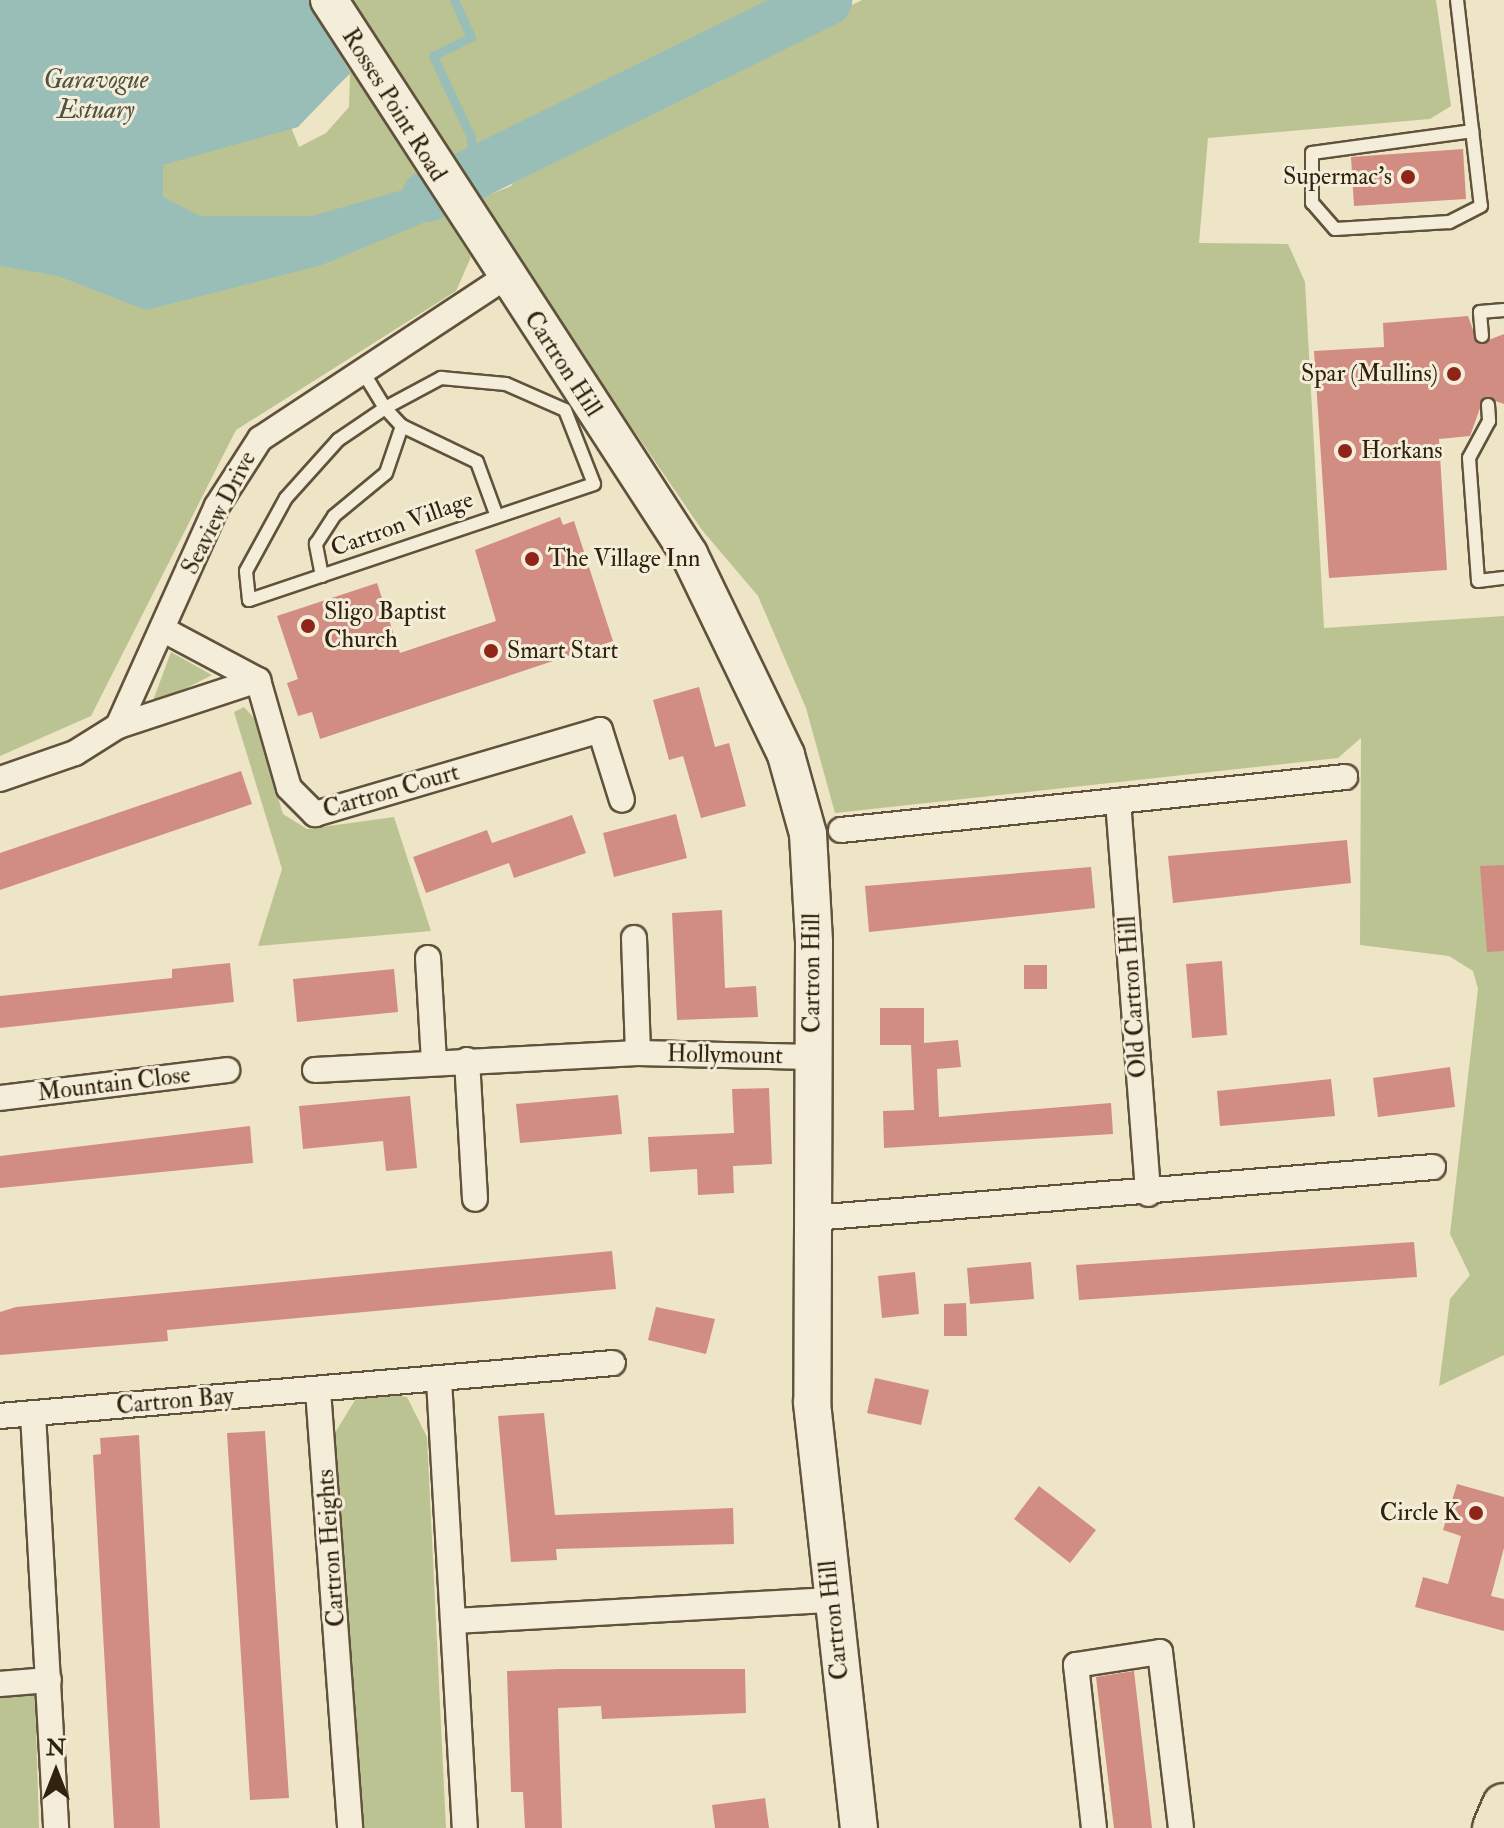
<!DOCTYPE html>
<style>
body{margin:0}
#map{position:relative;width:1504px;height:1828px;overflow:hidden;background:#eee4c6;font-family:"IM FELL Double Pica",serif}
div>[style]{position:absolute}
.green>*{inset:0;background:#bcc392}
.water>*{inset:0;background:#99beb8}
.stream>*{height:9px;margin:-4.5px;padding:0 4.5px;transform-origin:4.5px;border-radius:4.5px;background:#99beb8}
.river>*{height:52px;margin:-26px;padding:0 26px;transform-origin:26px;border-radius:26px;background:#99beb8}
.building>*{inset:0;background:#d28d82}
.roads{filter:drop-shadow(2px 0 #60523b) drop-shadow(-2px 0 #60523b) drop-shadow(0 2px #60523b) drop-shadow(0 -2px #60523b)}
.service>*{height:12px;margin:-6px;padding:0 6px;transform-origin:6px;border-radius:6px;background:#f4edda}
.minor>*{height:24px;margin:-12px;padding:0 12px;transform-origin:12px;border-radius:12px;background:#f4edda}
.secondary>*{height:36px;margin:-18px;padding:0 18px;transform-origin:18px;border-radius:18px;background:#f4edda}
.trunk>*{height:42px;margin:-21px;padding:0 21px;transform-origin:21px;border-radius:21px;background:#eee4c6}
.dots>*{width:22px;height:22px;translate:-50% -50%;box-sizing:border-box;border:4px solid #f4edda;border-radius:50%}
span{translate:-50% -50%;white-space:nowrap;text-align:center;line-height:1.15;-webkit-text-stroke:6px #f4edda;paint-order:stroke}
.street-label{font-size:24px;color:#31220d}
.poi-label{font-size:24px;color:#31220d}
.right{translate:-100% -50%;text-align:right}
.left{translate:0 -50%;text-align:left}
.water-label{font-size:26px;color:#505140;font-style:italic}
.north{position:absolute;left:16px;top:1732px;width:80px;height:80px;-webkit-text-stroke:6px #f4edda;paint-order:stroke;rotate:0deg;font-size:22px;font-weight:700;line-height:32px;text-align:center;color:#31220d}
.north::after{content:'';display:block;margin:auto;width:28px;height:36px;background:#31220d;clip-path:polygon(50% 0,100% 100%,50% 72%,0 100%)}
</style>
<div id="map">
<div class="green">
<i style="clip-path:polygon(evenodd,0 0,309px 0,471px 257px,456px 291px,236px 430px,91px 716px,0 756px,0 0,350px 74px,349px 107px,326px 133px,299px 147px,291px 127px,350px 74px)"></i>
<i style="clip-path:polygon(347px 0,813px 0,747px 37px,562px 108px,549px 123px,456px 172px)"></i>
<i style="clip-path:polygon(862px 0,1436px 0,1451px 106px,1430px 119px,1208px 138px,1199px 243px,1288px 244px,1305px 282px,1324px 628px,1504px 616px,1504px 1355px,1439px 1386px,1450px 1299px,1470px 1275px,1450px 1234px,1478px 989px,1473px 971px,1449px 956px,1360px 945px,1361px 738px,1338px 758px,835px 813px,806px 708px,758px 596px,702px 530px,476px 200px,511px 186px,527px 162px,719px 82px,757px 53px)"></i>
<i style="clip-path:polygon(171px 652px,212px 675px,151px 706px)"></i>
<i style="clip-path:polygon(244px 707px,254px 718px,283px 814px,307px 829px,394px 817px,431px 931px,258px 946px,282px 869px,234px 712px)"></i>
<i style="clip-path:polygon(379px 1392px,407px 1397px,427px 1437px,446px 1828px,360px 1828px,333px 1436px,357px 1397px)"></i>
<i style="clip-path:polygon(35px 1692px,39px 1828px,0 1828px,0 1695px)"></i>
</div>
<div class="water">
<i style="clip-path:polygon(0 0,309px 0,350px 73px,298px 127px,163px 165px,163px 197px,200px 216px,312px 216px,420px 185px,442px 215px,322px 265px,146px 310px,58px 276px,0 266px)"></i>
</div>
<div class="stream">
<i style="left:454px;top:0;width:41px;rotate:65.3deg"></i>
<i style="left:471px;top:37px;width:42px;rotate:153.4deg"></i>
<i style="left:433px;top:56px;width:89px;rotate:64.9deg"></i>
<i style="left:471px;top:137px;width:35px;rotate:87deg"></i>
</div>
<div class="river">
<i style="left:428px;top:196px;width:444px;rotate:-26.2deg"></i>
</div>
<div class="building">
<i style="clip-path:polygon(1463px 149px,1466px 199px,1354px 206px,1351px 157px)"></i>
<i style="clip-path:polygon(1468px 316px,1478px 344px,1504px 334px,1504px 404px,1484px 397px,1470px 436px,1439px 439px,1447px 570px,1329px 578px,1314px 351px,1384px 347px,1383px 323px)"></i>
<i style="clip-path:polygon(560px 517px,563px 525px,574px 521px,613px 641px,320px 739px,312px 712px,298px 716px,287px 683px,298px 679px,277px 616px,377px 583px,400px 653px,496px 621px,475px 550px)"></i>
<i style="clip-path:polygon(699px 687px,715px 747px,729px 743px,746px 806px,701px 818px,683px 756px,669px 760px,653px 700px)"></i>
<i style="clip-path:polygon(241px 771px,252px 804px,0 890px,0 853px)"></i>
<i style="clip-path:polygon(676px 814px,687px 858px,614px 877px,603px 833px)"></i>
<i style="clip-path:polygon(572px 815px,586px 853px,514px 878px,509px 863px,426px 893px,413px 857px,487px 830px,492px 843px)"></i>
<i style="clip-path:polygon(1347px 840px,1351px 883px,1173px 903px,1168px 856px)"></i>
<i style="clip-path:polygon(1504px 865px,1504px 951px,1487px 952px,1480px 866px)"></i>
<i style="clip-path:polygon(1091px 867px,1095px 908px,869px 932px,865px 886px)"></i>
<i style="clip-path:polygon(722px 910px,725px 988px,756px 986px,758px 1017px,677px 1020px,672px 913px)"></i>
<i style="clip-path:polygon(1222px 961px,1227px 1035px,1192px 1038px,1186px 964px)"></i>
<i style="clip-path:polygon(230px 963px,234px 1002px,0 1028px,0 996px,172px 978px,172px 969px)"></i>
<i style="clip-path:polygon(1024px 965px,1047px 965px,1047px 989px,1024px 989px)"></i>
<i style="clip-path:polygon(394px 969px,398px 1012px,297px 1022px,293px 979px)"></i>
<i style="clip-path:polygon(880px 1008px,924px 1008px,924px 1043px,958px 1040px,961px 1067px,937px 1069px,939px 1117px,1111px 1103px,1113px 1134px,884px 1148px,883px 1111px,914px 1110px,911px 1045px,880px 1045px)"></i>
<i style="clip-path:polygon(1450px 1067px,1455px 1107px,1378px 1117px,1373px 1078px)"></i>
<i style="clip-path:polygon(1331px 1079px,1335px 1116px,1220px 1126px,1217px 1091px)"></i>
<i style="clip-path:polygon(769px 1088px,772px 1164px,733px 1166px,734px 1193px,698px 1195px,697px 1169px,650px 1172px,648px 1137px,734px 1133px,732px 1089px)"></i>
<i style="clip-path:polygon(618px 1095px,622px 1134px,520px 1143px,516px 1104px)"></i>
<i style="clip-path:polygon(410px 1096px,417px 1168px,386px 1171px,383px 1141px,303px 1149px,299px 1106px)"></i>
<i style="clip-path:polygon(250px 1126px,253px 1163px,0 1188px,0 1156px)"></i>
<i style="clip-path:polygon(1414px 1242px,1417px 1277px,1079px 1300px,1076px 1265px)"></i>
<i style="clip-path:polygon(612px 1251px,616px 1289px,167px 1330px,168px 1341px,0 1355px,0 1312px,16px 1307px)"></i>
<i style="clip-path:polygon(1031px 1262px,1034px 1299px,970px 1304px,967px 1268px)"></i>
<i style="clip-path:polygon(915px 1272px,919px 1314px,882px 1318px,878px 1276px)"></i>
<i style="clip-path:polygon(966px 1303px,967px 1336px,944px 1336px,944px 1304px)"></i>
<i style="clip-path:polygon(656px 1307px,715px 1319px,706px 1354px,648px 1340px)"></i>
<i style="clip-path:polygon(875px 1378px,929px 1390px,921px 1425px,867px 1413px)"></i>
<i style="clip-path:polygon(544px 1413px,555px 1515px,733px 1508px,734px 1544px,556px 1549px,557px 1560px,511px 1562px,498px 1416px)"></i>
<i style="clip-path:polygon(265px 1431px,289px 1798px,250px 1800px,227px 1433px)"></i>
<i style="clip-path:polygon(139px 1435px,160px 1828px,114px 1828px,93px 1455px,101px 1454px,100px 1438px)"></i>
<i style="clip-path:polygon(1457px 1484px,1504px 1497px,1504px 1548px,1491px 1596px,1504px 1599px,1504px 1631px,1415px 1607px,1423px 1577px,1448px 1584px,1461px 1536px,1443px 1530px)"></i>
<i style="clip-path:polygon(1039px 1486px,1096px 1530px,1070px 1563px,1014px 1519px)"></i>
<i style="clip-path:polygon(560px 1669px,745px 1669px,746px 1713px,602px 1719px,601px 1706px,558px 1708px,562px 1828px,525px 1828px,523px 1792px,511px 1792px,507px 1671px)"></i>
<i style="clip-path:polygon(1134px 1671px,1152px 1828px,1114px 1828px,1096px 1677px)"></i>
<i style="clip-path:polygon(765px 1798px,769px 1828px,715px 1828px,712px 1805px)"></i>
</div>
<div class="roads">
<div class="service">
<i style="left:1457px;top:0;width:207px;rotate:83.4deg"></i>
<i style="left:1481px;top:206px;width:36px;rotate:153deg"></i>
<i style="left:1449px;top:222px;width:114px;rotate:176.5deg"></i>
<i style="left:1335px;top:229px;width:35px;rotate:-131deg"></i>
<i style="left:1312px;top:203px;width:50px;rotate:-90deg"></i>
<i style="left:1312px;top:153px;width:162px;rotate:-7.8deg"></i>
<i style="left:1482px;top:336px;width:24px;rotate:-95deg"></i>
<i style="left:1480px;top:312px;width:24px;rotate:-5deg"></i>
<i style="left:363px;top:372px;width:42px;rotate:58.6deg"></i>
<i style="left:385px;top:408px;width:64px;rotate:-28.2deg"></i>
<i style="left:441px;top:378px;width:65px;rotate:5.3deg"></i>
<i style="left:506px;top:384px;width:64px;rotate:23.8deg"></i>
<i style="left:565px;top:410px;width:79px;rotate:68.6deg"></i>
<i style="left:594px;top:484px;width:364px;rotate:161.4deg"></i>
<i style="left:249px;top:600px;width:29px;rotate:-96deg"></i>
<i style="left:246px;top:571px;width:83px;rotate:-61.3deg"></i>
<i style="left:286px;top:498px;width:78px;rotate:-48.1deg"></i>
<i style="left:338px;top:440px;width:57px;rotate:-34.2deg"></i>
<i style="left:385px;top:408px;width:25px;rotate:47deg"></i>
<i style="left:402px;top:426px;width:83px;rotate:25.6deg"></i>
<i style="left:477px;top:462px;width:55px;rotate:69.9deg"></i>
<i style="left:1488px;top:405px;width:16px;rotate:86deg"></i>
<i style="left:1489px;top:421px;width:42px;rotate:118.4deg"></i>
<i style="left:1469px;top:458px;width:123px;rotate:85.8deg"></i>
<i style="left:1478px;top:581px;width:26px;rotate:-7deg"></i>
<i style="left:322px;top:576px;width:33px;rotate:-101deg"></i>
<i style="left:316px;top:544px;width:33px;rotate:-57deg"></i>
<i style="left:334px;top:516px;width:67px;rotate:-39.6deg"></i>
<i style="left:386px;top:473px;width:50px;rotate:-71.2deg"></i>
</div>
<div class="minor">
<i style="left:162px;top:629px;width:109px;rotate:28deg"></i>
<i style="left:258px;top:680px;width:112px;rotate:74deg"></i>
<i style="left:289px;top:788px;width:37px;rotate:45deg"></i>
<i style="left:315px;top:814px;width:297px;rotate:-16.4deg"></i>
<i style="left:600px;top:730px;width:73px;rotate:72.6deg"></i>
<i style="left:118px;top:726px;width:147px;rotate:-18.2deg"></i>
<i style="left:0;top:779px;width:79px;rotate:-19.1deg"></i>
<i style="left:75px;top:753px;width:51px;rotate:-32.1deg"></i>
<i style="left:118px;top:726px;width:241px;rotate:-65.8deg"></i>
<i style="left:217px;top:506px;width:80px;rotate:-57.3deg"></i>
<i style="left:260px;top:439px;width:295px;rotate:-33.4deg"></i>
<i style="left:1118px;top:801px;width:394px;rotate:85.6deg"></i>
<i style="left:841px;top:830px;width:507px;rotate:-6deg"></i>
<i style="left:634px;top:938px;width:115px;rotate:88deg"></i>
<i style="left:428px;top:958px;width:105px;rotate:86.7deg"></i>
<i style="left:467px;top:1060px;width:139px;rotate:86.7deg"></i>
<i style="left:315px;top:1070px;width:323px;rotate:-3deg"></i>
<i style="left:638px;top:1053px;width:174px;rotate:1.3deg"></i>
<i style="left:0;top:1098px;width:229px;rotate:-7deg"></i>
<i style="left:813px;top:1218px;width:622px;rotate:-4.7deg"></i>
<i style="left:439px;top:1380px;width:449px;rotate:86.7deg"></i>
<i style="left:318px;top:1390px;width:439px;rotate:85.8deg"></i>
<i style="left:33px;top:1414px;width:415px;rotate:86.8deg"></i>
<i style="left:0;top:1416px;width:615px;rotate:-4.94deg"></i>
<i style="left:453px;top:1621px;width:380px;rotate:-3.2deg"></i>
<i style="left:0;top:1684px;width:49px;rotate:-4.7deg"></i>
<i style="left:1094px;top:1828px;width:164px;rotate:-96.3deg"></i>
<i style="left:1076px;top:1665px;width:85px;rotate:-8.8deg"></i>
<i style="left:1160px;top:1652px;width:177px;rotate:83.2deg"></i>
</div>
<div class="secondary">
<i style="left:329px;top:0;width:661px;rotate:56.98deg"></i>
<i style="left:689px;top:554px;width:223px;rotate:64.2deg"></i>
<i style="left:786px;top:755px;width:82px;rotate:74.4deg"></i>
<i style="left:808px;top:834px;width:108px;rotate:86.8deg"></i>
<i style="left:814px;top:942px;width:461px;rotate:90.2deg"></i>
<i style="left:812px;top:1403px;width:428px;rotate:83.7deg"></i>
</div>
<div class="trunk">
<i style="left:1494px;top:1828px;width:25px;rotate:-67deg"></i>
</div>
</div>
<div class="dots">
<i style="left:1408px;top:177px;background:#8f2418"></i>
<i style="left:1454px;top:374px;background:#8f2418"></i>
<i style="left:1345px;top:451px;background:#8f2418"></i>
<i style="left:532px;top:559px;background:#8f2418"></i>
<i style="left:308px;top:626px;background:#8f2418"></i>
<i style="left:491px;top:651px;background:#8f2418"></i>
<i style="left:1476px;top:1513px;background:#8f2418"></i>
</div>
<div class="street-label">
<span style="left:394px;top:105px;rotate:58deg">Rosses Point Road</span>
<span style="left:563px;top:364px;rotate:57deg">Cartron Hill</span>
<span style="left:219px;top:513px;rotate:-63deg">Seaview Drive</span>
<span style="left:402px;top:524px;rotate:-20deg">Cartron Village</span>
<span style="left:391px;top:791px;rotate:-16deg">Cartron Court</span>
<span style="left:812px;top:973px;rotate:-90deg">Cartron Hill</span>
<span style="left:1133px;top:997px;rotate:-94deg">Old Cartron Hill</span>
<span style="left:725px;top:1055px;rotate:1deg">Hollymount</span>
<span style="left:114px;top:1084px;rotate:-7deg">Mountain Close</span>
<span style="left:175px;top:1401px;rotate:-5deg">Cartron Bay</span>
<span style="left:331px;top:1548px;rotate:-94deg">Cartron Heights</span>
<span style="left:834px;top:1620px;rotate:-96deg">Cartron Hill</span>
</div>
<div class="poi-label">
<span class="right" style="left:1392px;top:177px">Supermac's</span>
<span class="right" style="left:1438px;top:374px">Spar (Mullins)</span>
<span class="left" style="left:1361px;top:451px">Horkans</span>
<span class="left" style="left:548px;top:559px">The Village Inn</span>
<span class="left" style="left:324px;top:626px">Sligo Baptist<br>Church</span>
<span class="left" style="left:507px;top:651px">Smart Start</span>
<span class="right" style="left:1460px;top:1513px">Circle K</span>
</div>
<div class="water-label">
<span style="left:96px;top:96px">Garavogue<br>Estuary</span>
</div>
<div class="north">N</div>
</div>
